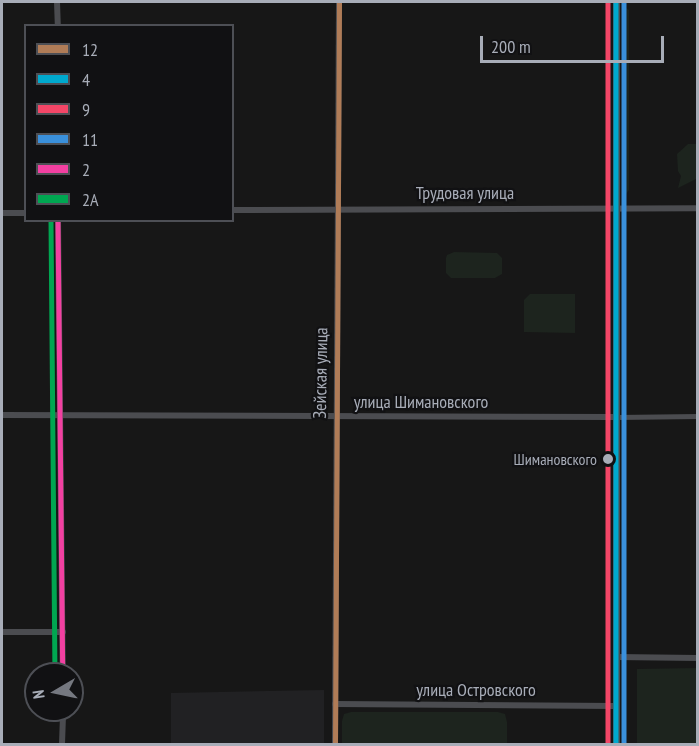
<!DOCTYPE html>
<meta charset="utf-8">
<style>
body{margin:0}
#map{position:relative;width:699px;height:746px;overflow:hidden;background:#171717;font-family:"PT Sans Narrow",sans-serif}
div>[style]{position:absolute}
.built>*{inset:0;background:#212123}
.green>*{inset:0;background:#1d241e}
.minor>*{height:5px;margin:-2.5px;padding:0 2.5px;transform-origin:2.5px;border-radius:2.5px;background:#4b4c50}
.tertiary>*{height:6px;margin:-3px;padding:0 3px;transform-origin:3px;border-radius:3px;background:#4b4c50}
.secondary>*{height:7px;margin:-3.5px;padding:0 3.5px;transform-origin:3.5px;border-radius:3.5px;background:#4a4a4e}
.bus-1>*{height:4.5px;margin:-2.25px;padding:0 2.25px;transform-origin:2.25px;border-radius:2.25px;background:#b07c57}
.bus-2>*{height:4.5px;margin:-2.25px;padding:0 2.25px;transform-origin:2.25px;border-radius:2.25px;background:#00a9ce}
.bus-3>*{height:4.5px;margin:-2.25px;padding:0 2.25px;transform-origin:2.25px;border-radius:2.25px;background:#f34667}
.bus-4>*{height:4.5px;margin:-2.25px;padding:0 2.25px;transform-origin:2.25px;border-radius:2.25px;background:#3a90db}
.bus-5>*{height:4.5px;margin:-2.25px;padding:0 2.25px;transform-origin:2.25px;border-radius:2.25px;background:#f240a1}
.bus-6>*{height:4.5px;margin:-2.25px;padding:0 2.25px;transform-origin:2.25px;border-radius:2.25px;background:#00a651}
.dots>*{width:16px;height:16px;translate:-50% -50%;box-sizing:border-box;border:3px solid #111113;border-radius:50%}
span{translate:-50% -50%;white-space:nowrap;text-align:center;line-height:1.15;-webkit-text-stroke:4.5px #111113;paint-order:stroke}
.bus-label{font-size:16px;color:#a8adb8}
.right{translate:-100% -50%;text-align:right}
.street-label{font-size:18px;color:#a8adb8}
.frame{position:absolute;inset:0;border:3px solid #a8adb8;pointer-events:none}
.legend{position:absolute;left:24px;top:24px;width:210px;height:198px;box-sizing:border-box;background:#111113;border:2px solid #4d4f55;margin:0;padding:8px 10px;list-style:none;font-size:18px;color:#a8adb8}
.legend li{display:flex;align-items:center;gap:12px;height:30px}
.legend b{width:30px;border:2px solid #4d4f55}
.north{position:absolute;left:24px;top:662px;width:60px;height:60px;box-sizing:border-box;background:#111113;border:2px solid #4d4f55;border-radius:50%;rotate:261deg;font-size:16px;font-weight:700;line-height:24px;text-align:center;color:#a8adb8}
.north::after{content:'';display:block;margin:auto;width:21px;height:27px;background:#757880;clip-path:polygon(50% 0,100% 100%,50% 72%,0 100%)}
.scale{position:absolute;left:480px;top:36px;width:184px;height:27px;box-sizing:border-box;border:3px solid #a8adb8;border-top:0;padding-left:8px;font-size:18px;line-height:21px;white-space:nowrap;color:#a8adb8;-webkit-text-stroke:4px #111113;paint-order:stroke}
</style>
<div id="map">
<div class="built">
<i style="clip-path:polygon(324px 690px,324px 744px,171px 744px,171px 693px)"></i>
</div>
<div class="green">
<i style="clip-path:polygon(625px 7px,629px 10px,629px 190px,626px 194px)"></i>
<i style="clip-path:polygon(688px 144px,696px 144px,697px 147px,697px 174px,696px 179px,678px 188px,681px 176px,678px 171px,677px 154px)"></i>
<i style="clip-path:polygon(454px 252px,497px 253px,502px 258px,502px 274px,495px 278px,451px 278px,446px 273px,446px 258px,447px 255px)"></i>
<i style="clip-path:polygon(530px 294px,575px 294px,575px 333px,524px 332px,524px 300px)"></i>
<i style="clip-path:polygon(697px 668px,697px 744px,637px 744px,637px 669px)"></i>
<i style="clip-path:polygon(351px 712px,498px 712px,505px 714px,507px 722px,507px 744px,342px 744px,342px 721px,344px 714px)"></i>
</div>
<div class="minor">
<i style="left:616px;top:417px;width:82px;rotate:-0.7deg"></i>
</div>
<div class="tertiary">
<i style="left:57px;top:2px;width:24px;rotate:88deg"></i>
<i style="left:232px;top:210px;width:466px;rotate:-0.2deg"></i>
<i style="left:2px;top:213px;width:24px"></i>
<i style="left:58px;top:220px;width:454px;rotate:89.4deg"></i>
<i style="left:2px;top:415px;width:614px;rotate:0.19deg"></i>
<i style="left:2px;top:632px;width:61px"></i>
<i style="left:616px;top:657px;width:82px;rotate:0.7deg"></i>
<i style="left:335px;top:704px;width:281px;rotate:0.4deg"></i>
<i style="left:62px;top:744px;width:34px;rotate:-88deg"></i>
<i style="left:335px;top:744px;width:742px;rotate:-89.69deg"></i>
</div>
<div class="secondary">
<i style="left:616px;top:2px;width:742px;rotate:90deg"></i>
</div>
<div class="bus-1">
<i style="left:335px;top:744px;width:742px;rotate:-89.69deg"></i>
</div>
<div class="bus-2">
<i style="left:616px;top:2px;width:742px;rotate:90deg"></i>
</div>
<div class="bus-3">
<i style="left:608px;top:2px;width:742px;rotate:90deg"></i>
</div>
<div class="bus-4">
<i style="left:624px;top:2px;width:742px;rotate:90deg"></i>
</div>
<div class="bus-5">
<i style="left:58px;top:220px;width:454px;rotate:89.4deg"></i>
</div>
<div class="bus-6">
<i style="left:51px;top:220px;width:454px;rotate:89.5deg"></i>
</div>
<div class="dots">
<i style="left:608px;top:459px;background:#a8adb8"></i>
</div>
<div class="bus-label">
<span class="right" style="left:597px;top:459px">Шимановского</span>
</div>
<div class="street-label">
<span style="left:465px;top:193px">Трудовая улица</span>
<span style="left:321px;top:373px;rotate:-89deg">Зейская улица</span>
<span style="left:421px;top:402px">улица Шимановского</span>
<span style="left:476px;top:690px">улица Островского</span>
</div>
<div class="frame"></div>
<ul class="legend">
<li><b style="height:8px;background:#b07c57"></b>12</li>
<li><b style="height:8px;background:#00a9ce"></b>4</li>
<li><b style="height:8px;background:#f34667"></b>9</li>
<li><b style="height:8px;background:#3a90db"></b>11</li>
<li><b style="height:8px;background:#f240a1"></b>2</li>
<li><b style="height:8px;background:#00a651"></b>2А</li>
</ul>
<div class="north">N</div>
<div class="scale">200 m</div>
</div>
